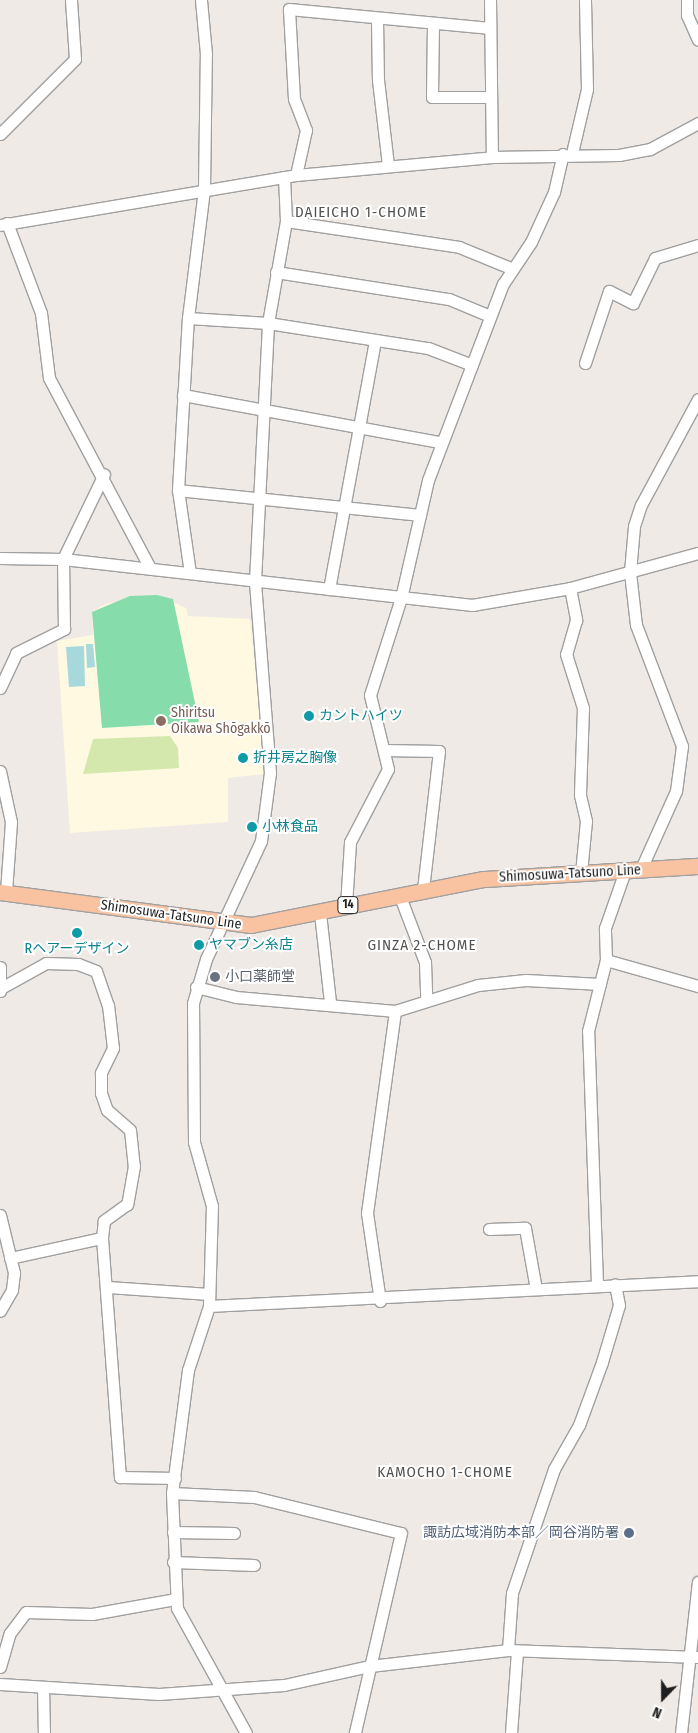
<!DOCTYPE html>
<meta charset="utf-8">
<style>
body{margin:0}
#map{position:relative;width:698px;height:1733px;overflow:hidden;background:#efeae6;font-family:"Fira Sans Condensed","Noto Sans JP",sans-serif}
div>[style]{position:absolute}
.education>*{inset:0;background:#fef9e0}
.grass>*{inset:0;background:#d4e8ad}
.pitch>*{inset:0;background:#86dcab}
.water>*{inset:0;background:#a7d9dc}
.roads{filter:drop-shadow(1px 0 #a0a0a0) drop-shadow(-1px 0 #a0a0a0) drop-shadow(0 1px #a0a0a0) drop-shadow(0 -1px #a0a0a0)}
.minor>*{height:11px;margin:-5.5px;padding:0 5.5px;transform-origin:5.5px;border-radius:5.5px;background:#fff}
.major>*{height:15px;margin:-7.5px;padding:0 7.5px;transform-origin:7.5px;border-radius:7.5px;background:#f9c3a1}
.dots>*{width:14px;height:14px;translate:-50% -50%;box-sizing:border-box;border:2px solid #fff;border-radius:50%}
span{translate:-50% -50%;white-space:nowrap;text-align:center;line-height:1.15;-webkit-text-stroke:4px #fff;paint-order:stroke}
.shield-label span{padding:1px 4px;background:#fff;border:1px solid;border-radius:4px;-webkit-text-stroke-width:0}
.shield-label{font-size:12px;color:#1f1f1f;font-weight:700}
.education-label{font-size:14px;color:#785e54}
.left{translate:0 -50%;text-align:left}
.culture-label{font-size:14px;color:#0d838f}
.street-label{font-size:14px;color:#1f1f1f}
.worship-label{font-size:14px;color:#5b616d}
.service-label{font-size:14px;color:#4e5e75}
.right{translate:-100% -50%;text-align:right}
.neighbourhood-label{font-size:15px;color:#525252;letter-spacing:1px}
.north{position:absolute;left:638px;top:1673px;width:50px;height:50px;-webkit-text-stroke:4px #fff;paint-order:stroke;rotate:202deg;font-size:14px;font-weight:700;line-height:20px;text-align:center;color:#1f1f1f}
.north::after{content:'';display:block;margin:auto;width:18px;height:22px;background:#1f1f1f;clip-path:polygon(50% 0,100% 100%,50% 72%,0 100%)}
</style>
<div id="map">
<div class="education">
<i style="clip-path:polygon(157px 595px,186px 608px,188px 616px,250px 619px,266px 774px,228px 778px,228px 822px,70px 833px,57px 641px,93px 635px,92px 612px,105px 604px)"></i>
</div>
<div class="grass">
<i style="clip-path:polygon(170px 736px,178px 748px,179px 768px,83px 774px,93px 739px)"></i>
</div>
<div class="pitch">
<i style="clip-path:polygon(157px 595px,173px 599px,199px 722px,102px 728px,92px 612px,130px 596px)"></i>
</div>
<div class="water">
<i style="clip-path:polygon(86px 644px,93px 644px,95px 667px,87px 668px)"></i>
<i style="clip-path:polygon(84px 646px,85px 686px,69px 687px,66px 647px)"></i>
</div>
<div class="roads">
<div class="minor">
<i style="left:490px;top:0;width:157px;rotate:89.3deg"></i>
<i style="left:687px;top:0;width:15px;rotate:90deg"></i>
<i style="left:687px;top:15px;width:27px;rotate:66deg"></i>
<i style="left:377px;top:19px;width:61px;rotate:89.1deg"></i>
<i style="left:378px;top:80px;width:86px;rotate:83.3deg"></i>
<i style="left:433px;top:24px;width:73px;rotate:90.8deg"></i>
<i style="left:432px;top:97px;width:58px"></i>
<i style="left:0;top:134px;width:106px;rotate:-45deg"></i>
<i style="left:75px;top:59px;width:59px;rotate:-93.9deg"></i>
<i style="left:572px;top:153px;width:66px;rotate:-76.8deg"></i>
<i style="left:587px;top:89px;width:89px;rotate:-91.3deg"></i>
<i style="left:296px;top:175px;width:46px;rotate:-77.5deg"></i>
<i style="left:306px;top:130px;width:33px;rotate:-111deg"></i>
<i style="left:294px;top:99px;width:90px;rotate:-93.2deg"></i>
<i style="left:289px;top:9px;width:202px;rotate:5.4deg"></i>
<i style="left:286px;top:221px;width:175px;rotate:8.5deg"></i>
<i style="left:459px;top:247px;width:58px;rotate:22.2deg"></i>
<i style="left:7px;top:223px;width:96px;rotate:69.3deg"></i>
<i style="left:41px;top:313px;width:65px;rotate:83deg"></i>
<i style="left:49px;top:378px;width:215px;rotate:62deg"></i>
<i style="left:0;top:225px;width:300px;rotate:-9.6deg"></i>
<i style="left:296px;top:175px;width:197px;rotate:-5.2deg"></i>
<i style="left:492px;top:157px;width:127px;rotate:-0.9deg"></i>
<i style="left:619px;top:155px;width:32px;rotate:-11deg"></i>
<i style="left:650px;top:149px;width:55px;rotate:-28.4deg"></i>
<i style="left:276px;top:272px;width:175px;rotate:8.9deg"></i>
<i style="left:449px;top:299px;width:44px;rotate:22.5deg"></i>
<i style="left:188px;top:318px;width:80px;rotate:3.6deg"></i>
<i style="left:268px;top:323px;width:162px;rotate:8.9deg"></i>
<i style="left:428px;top:348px;width:47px;rotate:21.1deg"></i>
<i style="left:585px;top:363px;width:76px;rotate:-71.6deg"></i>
<i style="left:609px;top:291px;width:27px;rotate:27deg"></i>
<i style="left:633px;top:303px;width:50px;rotate:-63.9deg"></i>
<i style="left:655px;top:258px;width:45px;rotate:-16.8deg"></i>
<i style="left:183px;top:395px;width:261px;rotate:10.4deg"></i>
<i style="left:178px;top:490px;width:243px;rotate:5.9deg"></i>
<i style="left:0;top:558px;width:63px;rotate:0.9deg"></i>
<i style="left:63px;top:559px;width:412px;rotate:6.4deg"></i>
<i style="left:472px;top:605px;width:99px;rotate:-9.8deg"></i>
<i style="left:570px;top:588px;width:133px;rotate:-15.3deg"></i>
<i style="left:190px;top:573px;width:84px;rotate:-98.2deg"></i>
<i style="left:178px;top:490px;width:172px;rotate:-86.7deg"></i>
<i style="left:188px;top:318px;width:130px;rotate:-82.9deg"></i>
<i style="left:204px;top:189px;width:135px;rotate:-89.2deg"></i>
<i style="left:206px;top:54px;width:54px;rotate:-95.3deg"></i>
<i style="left:570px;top:588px;width:33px;rotate:79deg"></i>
<i style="left:576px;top:620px;width:35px;rotate:106deg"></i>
<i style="left:566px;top:654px;width:57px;rotate:72.5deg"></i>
<i style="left:583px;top:708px;width:87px;rotate:92deg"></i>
<i style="left:580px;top:795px;width:27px;rotate:77deg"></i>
<i style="left:586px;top:821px;width:52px;rotate:95.5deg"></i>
<i style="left:329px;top:589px;width:253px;rotate:-79.5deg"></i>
<i style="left:0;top:688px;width:38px;rotate:-65deg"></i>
<i style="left:16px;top:653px;width:54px;rotate:-26.6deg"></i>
<i style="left:64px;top:629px;width:70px;rotate:-90.8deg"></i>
<i style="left:63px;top:559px;width:94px;rotate:-64.2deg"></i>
<i style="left:384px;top:750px;width:55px;rotate:1deg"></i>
<i style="left:439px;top:751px;width:139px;rotate:96.6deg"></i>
<i style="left:0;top:771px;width:52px;rotate:77.8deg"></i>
<i style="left:11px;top:822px;width:70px;rotate:94.1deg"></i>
<i style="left:640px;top:871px;width:88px;rotate:-65.8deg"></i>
<i style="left:676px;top:791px;width:45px;rotate:-82.4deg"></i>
<i style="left:682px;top:746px;width:129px;rotate:-110.8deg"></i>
<i style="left:636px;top:625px;width:53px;rotate:-96.5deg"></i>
<i style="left:630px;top:572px;width:46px;rotate:-85deg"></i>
<i style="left:634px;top:526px;width:22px;rotate:-72deg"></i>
<i style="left:641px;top:505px;width:120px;rotate:-61.7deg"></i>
<i style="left:399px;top:894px;width:73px;rotate:69.1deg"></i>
<i style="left:425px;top:962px;width:37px;rotate:88deg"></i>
<i style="left:346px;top:906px;width:64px;rotate:-86.4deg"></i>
<i style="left:350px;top:842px;width:82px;rotate:-62.5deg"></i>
<i style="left:388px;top:769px;width:76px;rotate:-103.7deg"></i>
<i style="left:370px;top:695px;width:102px;rotate:-72.3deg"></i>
<i style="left:401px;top:598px;width:121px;rotate:-77.1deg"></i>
<i style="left:428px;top:480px;width:210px;rotate:-69.1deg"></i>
<i style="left:503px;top:284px;width:50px;rotate:-56.3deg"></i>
<i style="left:531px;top:242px;width:55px;rotate:-65.3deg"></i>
<i style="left:554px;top:192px;width:39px;rotate:-77deg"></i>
<i style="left:320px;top:913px;width:90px;rotate:83.6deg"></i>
<i style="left:606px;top:960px;width:96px;rotate:15.8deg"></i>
<i style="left:0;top:967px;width:24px;rotate:90deg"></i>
<i style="left:196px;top:987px;width:41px;rotate:14deg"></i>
<i style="left:236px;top:997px;width:160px;rotate:5deg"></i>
<i style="left:395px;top:1011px;width:87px;rotate:-17.4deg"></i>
<i style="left:478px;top:985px;width:48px;rotate:-5.9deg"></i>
<i style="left:526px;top:980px;width:74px;rotate:3.1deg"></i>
<i style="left:1px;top:988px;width:51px;rotate:-29.1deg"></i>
<i style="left:46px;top:963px;width:32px;rotate:2deg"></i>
<i style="left:78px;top:964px;width:19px;rotate:21deg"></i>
<i style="left:96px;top:971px;width:36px;rotate:71deg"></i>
<i style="left:108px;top:1005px;width:43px;rotate:83.4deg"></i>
<i style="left:113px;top:1048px;width:28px;rotate:116deg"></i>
<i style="left:101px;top:1073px;width:20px;rotate:90deg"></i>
<i style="left:101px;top:1093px;width:18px;rotate:71deg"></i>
<i style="left:107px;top:1110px;width:30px;rotate:41deg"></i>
<i style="left:130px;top:1130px;width:36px;rotate:84deg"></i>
<i style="left:134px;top:1166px;width:39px;rotate:100deg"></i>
<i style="left:127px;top:1204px;width:29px;rotate:144deg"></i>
<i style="left:104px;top:1221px;width:17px;rotate:97deg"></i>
<i style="left:102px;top:1238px;width:240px;rotate:85.7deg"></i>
<i style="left:120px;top:1477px;width:55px;rotate:1deg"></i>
<i style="left:0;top:1215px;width:60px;rotate:76.4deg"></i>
<i style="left:14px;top:1273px;width:17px;rotate:97deg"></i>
<i style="left:12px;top:1290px;width:24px;rotate:120deg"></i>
<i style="left:489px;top:1229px;width:36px;rotate:-2deg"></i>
<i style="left:525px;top:1228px;width:62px;rotate:79.8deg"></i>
<i style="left:10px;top:1258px;width:94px;rotate:-12.3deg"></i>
<i style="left:597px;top:1284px;width:253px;rotate:-92deg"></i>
<i style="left:588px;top:1031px;width:73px;rotate:-75.8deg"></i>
<i style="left:606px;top:960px;width:32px;rotate:-92deg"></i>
<i style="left:605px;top:928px;width:60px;rotate:-70.7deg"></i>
<i style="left:108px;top:1287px;width:101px;rotate:4deg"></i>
<i style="left:380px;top:1301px;width:89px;rotate:-98.4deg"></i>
<i style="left:367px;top:1213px;width:204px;rotate:-82.1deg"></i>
<i style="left:209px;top:1306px;width:490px;rotate:-2.9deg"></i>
<i style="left:172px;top:1493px;width:82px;rotate:2.8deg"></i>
<i style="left:254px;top:1497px;width:151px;rotate:13.8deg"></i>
<i style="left:401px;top:1533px;width:205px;rotate:103deg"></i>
<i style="left:173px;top:1532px;width:61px;rotate:0.9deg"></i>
<i style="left:173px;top:1562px;width:81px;rotate:2.1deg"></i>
<i style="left:508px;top:1650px;width:57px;rotate:-86deg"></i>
<i style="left:512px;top:1593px;width:131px;rotate:-71.3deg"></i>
<i style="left:554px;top:1469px;width:51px;rotate:-60.4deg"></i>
<i style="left:579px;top:1425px;width:67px;rotate:-69.9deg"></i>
<i style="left:602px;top:1362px;width:59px;rotate:-73.4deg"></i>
<i style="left:619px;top:1305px;width:21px;rotate:-101deg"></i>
<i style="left:0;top:1667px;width:35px;rotate:-74deg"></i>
<i style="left:10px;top:1633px;width:26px;rotate:-53deg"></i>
<i style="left:26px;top:1612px;width:66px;rotate:1.7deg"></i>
<i style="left:92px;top:1614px;width:84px;rotate:-10.2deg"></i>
<i style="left:0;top:1684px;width:159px;rotate:3.6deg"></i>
<i style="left:159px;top:1694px;width:125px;rotate:-4.1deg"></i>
<i style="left:284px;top:1685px;width:88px;rotate:-12.5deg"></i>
<i style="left:370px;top:1666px;width:139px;rotate:-6.6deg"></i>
<i style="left:508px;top:1650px;width:190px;rotate:2.1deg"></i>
<i style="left:43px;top:1687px;width:46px;rotate:88.8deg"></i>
<i style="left:246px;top:1733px;width:143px;rotate:-118.9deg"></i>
<i style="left:177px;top:1608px;width:115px;rotate:-92.5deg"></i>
<i style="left:172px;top:1493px;width:124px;rotate:-82.6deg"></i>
<i style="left:188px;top:1370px;width:67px;rotate:-71.8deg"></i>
<i style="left:209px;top:1306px;width:100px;rotate:-88.3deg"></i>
<i style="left:212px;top:1206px;width:66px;rotate:-105.7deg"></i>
<i style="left:194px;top:1142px;width:139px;rotate:-90.4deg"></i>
<i style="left:193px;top:1003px;width:46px;rotate:-73.5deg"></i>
<i style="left:206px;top:959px;width:130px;rotate:-65deg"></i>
<i style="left:261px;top:841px;width:69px;rotate:-82.5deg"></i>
<i style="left:270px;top:773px;width:193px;rotate:-94.5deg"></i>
<i style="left:255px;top:581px;width:258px;rotate:-87.1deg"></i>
<i style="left:268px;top:323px;width:104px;rotate:-80deg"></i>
<i style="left:286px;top:221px;width:44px;rotate:-92.6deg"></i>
<i style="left:511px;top:1733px;width:82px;rotate:-85.8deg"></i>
<i style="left:681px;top:1733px;width:152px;rotate:-83.6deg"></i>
</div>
<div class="major">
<i style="left:0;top:892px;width:253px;rotate:7.5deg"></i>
<i style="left:251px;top:925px;width:237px;rotate:-11.2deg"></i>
<i style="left:484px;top:879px;width:214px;rotate:-3.5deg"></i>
</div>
</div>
<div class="dots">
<i style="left:309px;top:716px;background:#0f9aa8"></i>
<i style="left:161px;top:721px;background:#8d6e63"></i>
<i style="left:243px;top:758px;background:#0f9aa8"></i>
<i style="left:252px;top:827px;background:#0f9aa8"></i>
<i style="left:77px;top:933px;background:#0f9aa8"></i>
<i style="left:199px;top:945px;background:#0f9aa8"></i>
<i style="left:215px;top:977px;background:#6b7280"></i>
<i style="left:629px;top:1533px;background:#5c6f8a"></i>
</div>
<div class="shield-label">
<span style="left:348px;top:905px">14</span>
</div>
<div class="education-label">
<span class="left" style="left:171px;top:721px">Shiritsu<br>Oikawa Shōgakkō</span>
</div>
<div class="culture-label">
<span class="left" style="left:319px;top:716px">カントハイツ</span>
<span class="left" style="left:253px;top:758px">折井房之胸像</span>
<span class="left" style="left:262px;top:827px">小林食品</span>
<span class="left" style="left:209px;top:945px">ヤマブン糸店</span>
<span style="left:77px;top:949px">Rヘアーデザイン</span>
</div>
<div class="street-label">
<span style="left:570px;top:874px;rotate:-3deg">Shimosuwa-Tatsuno Line</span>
<span style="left:171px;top:915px;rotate:8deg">Shimosuwa-Tatsuno Line</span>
</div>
<div class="worship-label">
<span class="left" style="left:225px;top:977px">小口薬師堂</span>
</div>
<div class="service-label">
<span class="right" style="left:619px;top:1533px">諏訪広域消防本部／岡谷消防署</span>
</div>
<div class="neighbourhood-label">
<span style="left:361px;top:213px">DAIEICHO 1-CHOME</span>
<span style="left:422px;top:946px">GINZA 2-CHOME</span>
<span style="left:445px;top:1473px">KAMOCHO 1-CHOME</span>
</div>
<div class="north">N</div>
</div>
